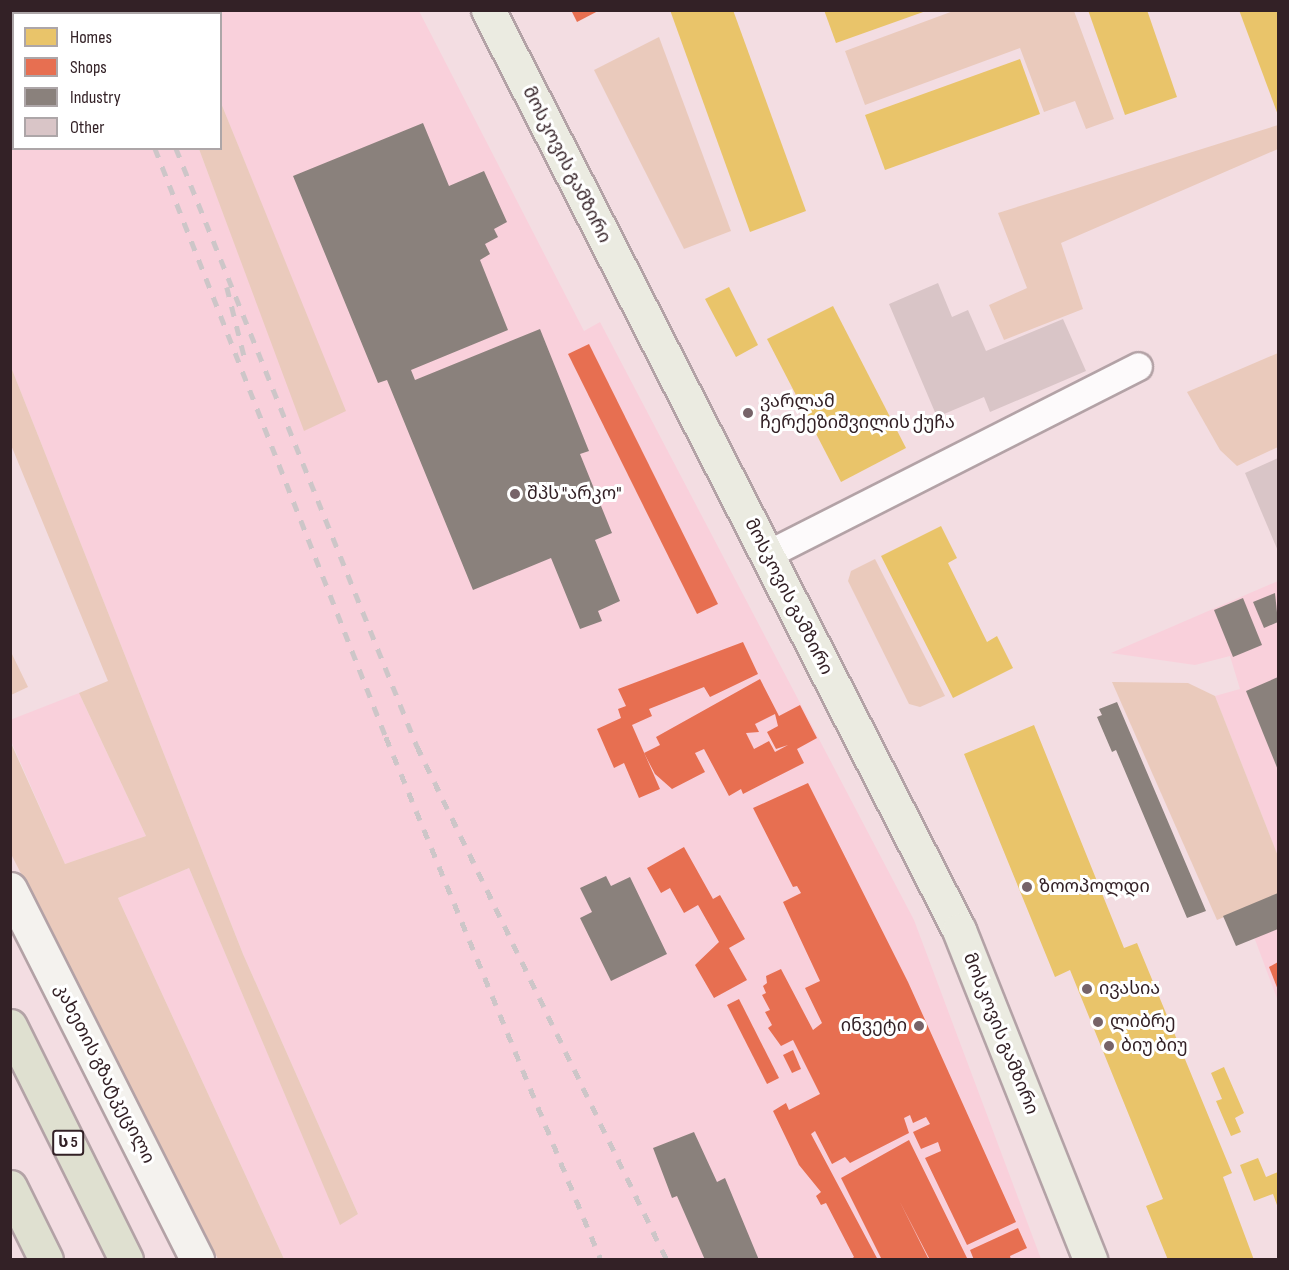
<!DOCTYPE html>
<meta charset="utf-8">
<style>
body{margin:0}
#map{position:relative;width:1289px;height:1270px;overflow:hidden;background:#f3dde2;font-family:"Sofia Sans Condensed","Noto Sans Georgian",sans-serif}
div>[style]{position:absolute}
.built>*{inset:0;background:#f9d0db}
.green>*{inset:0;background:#eacabc}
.homes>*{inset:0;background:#e9c46a}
.shops>*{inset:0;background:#e76f51}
.industry>*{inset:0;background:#8a817c}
.building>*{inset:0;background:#d9c5c7}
.roads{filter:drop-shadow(2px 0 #b3a2a6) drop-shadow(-2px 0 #b3a2a6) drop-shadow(0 2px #b3a2a6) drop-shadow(0 -2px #b3a2a6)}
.street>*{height:27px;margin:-13.5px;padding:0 13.5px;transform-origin:13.5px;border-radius:13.5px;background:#fdfafb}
.secondary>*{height:33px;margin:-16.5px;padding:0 16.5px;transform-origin:16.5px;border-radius:16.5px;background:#f4f2ee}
.primary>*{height:33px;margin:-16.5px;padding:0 16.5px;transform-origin:16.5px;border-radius:16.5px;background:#ebebe1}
.highway>*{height:33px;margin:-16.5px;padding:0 16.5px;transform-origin:16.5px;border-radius:16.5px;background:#dfe0d0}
.rail>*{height:4.5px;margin-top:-2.25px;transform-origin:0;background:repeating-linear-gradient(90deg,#cdc6c8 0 10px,transparent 0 20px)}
.dots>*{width:16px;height:16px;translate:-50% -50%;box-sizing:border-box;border:3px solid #fff;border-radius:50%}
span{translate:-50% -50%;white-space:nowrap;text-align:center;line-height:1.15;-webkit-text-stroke:6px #fff;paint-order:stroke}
.shield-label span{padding:2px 4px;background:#fff;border:2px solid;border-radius:4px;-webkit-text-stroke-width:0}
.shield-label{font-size:16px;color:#332126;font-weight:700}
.street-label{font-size:18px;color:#332126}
.poi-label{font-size:18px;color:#332126}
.left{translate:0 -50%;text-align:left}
.right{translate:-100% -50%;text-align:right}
.frame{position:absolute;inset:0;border:12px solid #332126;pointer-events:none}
.legend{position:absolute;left:12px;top:12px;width:210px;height:138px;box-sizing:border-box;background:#fff;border:2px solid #ada6a8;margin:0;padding:8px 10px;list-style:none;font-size:18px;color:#332126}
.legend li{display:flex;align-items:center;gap:12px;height:30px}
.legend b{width:30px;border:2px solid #ada6a8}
</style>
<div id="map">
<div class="built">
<i style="clip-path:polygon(11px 11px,150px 11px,150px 13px,14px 14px,14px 148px,199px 149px,305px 430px,345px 411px,221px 103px,220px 14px,183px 11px,419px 11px,584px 331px,600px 322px,914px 920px,1041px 1259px,284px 1259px,118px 898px,189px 868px,340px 1224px,358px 1214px,243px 954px,11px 367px)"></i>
<i style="clip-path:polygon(1278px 581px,1278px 856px,1215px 696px,1240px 689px,1230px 656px,1195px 665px,1111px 653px)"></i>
<i style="clip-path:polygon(79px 693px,146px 836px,65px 864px,11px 741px,10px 720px)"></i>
<i style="clip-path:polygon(1278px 895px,1278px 1001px,1244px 910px)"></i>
</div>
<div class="green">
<i style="clip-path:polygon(956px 10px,1074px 11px,1114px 119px,1086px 129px,1075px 101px,1044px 112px,1020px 48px,865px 105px,845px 51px)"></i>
<i style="clip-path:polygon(659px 37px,731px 231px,684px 249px,594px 70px)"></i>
<i style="clip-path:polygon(221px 103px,346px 411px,304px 431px,199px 149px,220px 148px)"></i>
<i style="clip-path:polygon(1278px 125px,1278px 149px,1061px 243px,1083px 309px,1004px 340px,989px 305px,1027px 288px,998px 213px)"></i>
<i style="clip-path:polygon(1278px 353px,1278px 447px,1237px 466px,1220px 450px,1187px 392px)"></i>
<i style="clip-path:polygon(11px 367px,243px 954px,358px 1214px,340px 1225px,189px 868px,118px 898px,284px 1259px,218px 1259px,11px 854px,10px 741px,65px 864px,146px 836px,79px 693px,108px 681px,11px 445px)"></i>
<i style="clip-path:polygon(875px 559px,945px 696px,920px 707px,909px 704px,848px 581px,851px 571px)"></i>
<i style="clip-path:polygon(10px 650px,28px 687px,11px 695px,10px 695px)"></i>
<i style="clip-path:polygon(1112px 682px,1188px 683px,1215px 696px,1278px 856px,1278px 895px,1217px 920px)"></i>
</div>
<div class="homes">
<i style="clip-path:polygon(670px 10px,733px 10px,806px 211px,750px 232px)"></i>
<i style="clip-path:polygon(824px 10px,926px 10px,926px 11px,836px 43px)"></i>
<i style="clip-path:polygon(1088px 10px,1147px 10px,1177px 97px,1125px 115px)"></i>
<i style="clip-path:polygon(1239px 10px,1278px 10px,1278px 115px)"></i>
<i style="clip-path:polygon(1020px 59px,1040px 114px,885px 170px,865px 115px)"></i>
<i style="clip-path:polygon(729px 287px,758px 345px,736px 357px,705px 299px)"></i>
<i style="clip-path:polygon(833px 306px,906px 448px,841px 482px,767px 339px)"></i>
<i style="clip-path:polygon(941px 526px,957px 558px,948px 563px,987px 642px,997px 636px,1013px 668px,953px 698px,881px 556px)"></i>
<i style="clip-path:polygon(1034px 725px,1124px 948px,1137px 943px,1232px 1173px,1223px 1177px,1254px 1260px,1168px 1260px,1146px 1206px,1163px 1199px,1070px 970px,1055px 977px,964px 754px)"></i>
<i style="clip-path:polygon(1224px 1067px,1244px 1113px,1235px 1118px,1241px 1132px,1231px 1136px,1216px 1101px,1222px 1099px,1211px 1073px)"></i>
<i style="clip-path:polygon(1258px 1158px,1266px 1177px,1278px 1172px,1278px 1208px,1273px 1194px,1254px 1201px,1240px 1165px)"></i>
</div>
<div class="shops">
<i style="clip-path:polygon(571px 10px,600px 10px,577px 22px)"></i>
<i style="clip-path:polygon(589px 344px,718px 604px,697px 614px,568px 354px)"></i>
<i style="clip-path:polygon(743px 642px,758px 674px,710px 697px,704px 687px,649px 709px,652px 716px,632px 725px,660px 789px,639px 798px,624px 763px,614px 768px,597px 729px,621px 718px,618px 709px,626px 706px,618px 689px)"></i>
<i style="clip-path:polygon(evenodd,760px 679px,779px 716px,800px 705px,817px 738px,797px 749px,804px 763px,743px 794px,741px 789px,729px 796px,704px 749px,695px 753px,705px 772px,672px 789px,655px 774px,644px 753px,660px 745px,656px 737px,760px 679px,775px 714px,778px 726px,767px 732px,776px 749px,788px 745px,775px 752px,769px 741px,754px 749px,746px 733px,759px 732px,755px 724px,775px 714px)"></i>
<i style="clip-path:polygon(808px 783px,908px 982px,1016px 1222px,967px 1245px,925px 1158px,941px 1151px,938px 1142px,921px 1149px,913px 1132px,930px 1124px,926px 1117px,913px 1123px,910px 1115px,904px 1118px,909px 1133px,850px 1163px,845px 1157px,832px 1164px,815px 1131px,811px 1134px,878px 1260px,850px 1260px,854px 1257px,826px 1203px,821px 1205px,816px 1196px,821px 1192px,799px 1165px,773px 1111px,786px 1103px,789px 1110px,820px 1094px,793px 1040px,781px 1046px,768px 1028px,772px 1025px,765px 1012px,770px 1010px,762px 995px,766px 993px,763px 986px,767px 983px,766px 976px,781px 969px,813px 1030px,822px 1023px,805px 988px,820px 981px,783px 902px,801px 893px,797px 886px,793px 887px,753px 808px)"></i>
<i style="clip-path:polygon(684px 847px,713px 899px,720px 895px,745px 939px,729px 948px,747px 980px,714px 998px,695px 965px,719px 942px,698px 905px,684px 913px,670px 888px,661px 893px,647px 868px)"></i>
<i style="clip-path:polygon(1278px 962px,1278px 990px,1269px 967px)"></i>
<i style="clip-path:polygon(739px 999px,779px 1078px,767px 1084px,727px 1005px)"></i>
<i style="clip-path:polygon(793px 1050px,801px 1069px,792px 1073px,783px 1055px)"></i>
<i style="clip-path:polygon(909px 1140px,968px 1260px,930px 1260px,900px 1202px,929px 1260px,882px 1260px,841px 1178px)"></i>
<i style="clip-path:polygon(1018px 1228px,1027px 1248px,1010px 1256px,1011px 1260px,974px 1260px,970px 1250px)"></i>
</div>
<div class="industry">
<i style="clip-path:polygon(423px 123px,449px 186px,484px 171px,507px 222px,494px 229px,498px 237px,485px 244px,490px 254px,480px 260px,508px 330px,411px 370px,415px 380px,540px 329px,589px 451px,580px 454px,612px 533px,595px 540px,620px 601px,598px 611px,602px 621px,580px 629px,551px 558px,473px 590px,387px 380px,378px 383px,293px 176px)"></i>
<i style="clip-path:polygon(1275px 593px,1278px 622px,1264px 628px,1253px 602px)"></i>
<i style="clip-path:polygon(1243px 598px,1262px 645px,1233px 657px,1214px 610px)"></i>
<i style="clip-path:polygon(1278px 677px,1278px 770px,1246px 691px)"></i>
<i style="clip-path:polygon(1117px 702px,1206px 911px,1187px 918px,1116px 750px,1112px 752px,1097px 717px,1102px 715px,1099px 709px)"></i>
<i style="clip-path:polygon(606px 876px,611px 886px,630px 877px,667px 954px,611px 981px,580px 918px,592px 912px,580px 888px)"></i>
<i style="clip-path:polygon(1278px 893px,1278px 929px,1236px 946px,1223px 916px)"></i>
<i style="clip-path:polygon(694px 1132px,717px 1182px,725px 1178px,759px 1260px,705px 1260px,677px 1196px,672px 1198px,653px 1148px)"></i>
</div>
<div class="building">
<i style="clip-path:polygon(938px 283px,952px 317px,968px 310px,986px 351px,1063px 319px,1086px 371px,990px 412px,984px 397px,937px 417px,889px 304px)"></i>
<i style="clip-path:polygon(1278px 458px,1278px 551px,1245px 473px)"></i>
</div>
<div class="roads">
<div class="street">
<i style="left:766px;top:555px;width:417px;rotate:-26.9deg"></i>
</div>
<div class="secondary">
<i style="left:10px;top:889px;width:415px;rotate:63.2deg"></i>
</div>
<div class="primary">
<i style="left:488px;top:10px;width:1034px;rotate:62.89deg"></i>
<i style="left:959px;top:930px;width:355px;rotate:68.3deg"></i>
</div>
<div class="highway">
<i style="left:10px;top:1026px;width:261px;rotate:63.6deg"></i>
<i style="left:10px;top:1187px;width:81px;rotate:63.7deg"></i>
</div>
</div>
<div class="rail">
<i style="left:100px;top:10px;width:4px;rotate:76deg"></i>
<i style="left:120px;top:10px;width:4px;rotate:76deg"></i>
<i style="left:130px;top:10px;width:4px;rotate:76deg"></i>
<i style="left:155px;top:148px;width:633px;rotate:68.59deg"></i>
<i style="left:386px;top:737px;width:565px;rotate:67.65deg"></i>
<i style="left:176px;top:148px;width:645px;rotate:68.05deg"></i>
<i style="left:417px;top:746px;width:572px;rotate:64.06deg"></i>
<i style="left:227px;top:287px;width:78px;rotate:76deg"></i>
</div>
<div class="dots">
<i style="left:748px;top:413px;background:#766368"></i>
<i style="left:515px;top:494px;background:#766368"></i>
<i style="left:1027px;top:887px;background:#766368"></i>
<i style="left:1087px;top:989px;background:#766368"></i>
<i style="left:1098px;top:1022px;background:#766368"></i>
<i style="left:919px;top:1026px;background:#766368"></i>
<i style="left:1109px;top:1046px;background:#766368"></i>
</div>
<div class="shield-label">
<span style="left:68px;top:1143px">ს 5</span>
</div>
<div class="street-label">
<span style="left:566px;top:165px;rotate:63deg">მოსკოვის გამზირი</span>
<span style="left:788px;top:597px;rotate:63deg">მოსკოვის გამზირი</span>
<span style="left:1000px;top:1034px;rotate:68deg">მოსკოვის გამზირი</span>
<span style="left:104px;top:1074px;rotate:63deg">კახეთის გზატკეცილი</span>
</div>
<div class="poi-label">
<span class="left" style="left:760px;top:413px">ვარლამ<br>ჩერქეზიშვილის ქუჩა</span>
<span class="left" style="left:527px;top:494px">შპს "არკო"</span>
<span class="left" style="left:1039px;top:887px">ზოოპოლდი</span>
<span class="left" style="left:1099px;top:989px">ივასია</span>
<span class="left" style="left:1110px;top:1022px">ლიბრე</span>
<span class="right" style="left:907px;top:1026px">ინვეტი</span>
<span class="left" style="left:1121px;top:1046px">ბიუ ბიუ</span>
</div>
<div class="frame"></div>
<ul class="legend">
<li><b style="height:16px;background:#e9c46a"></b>Homes</li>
<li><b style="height:16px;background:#e76f51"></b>Shops</li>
<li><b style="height:16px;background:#8a817c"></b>Industry</li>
<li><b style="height:16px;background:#d9c5c7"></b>Other</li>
</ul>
</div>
